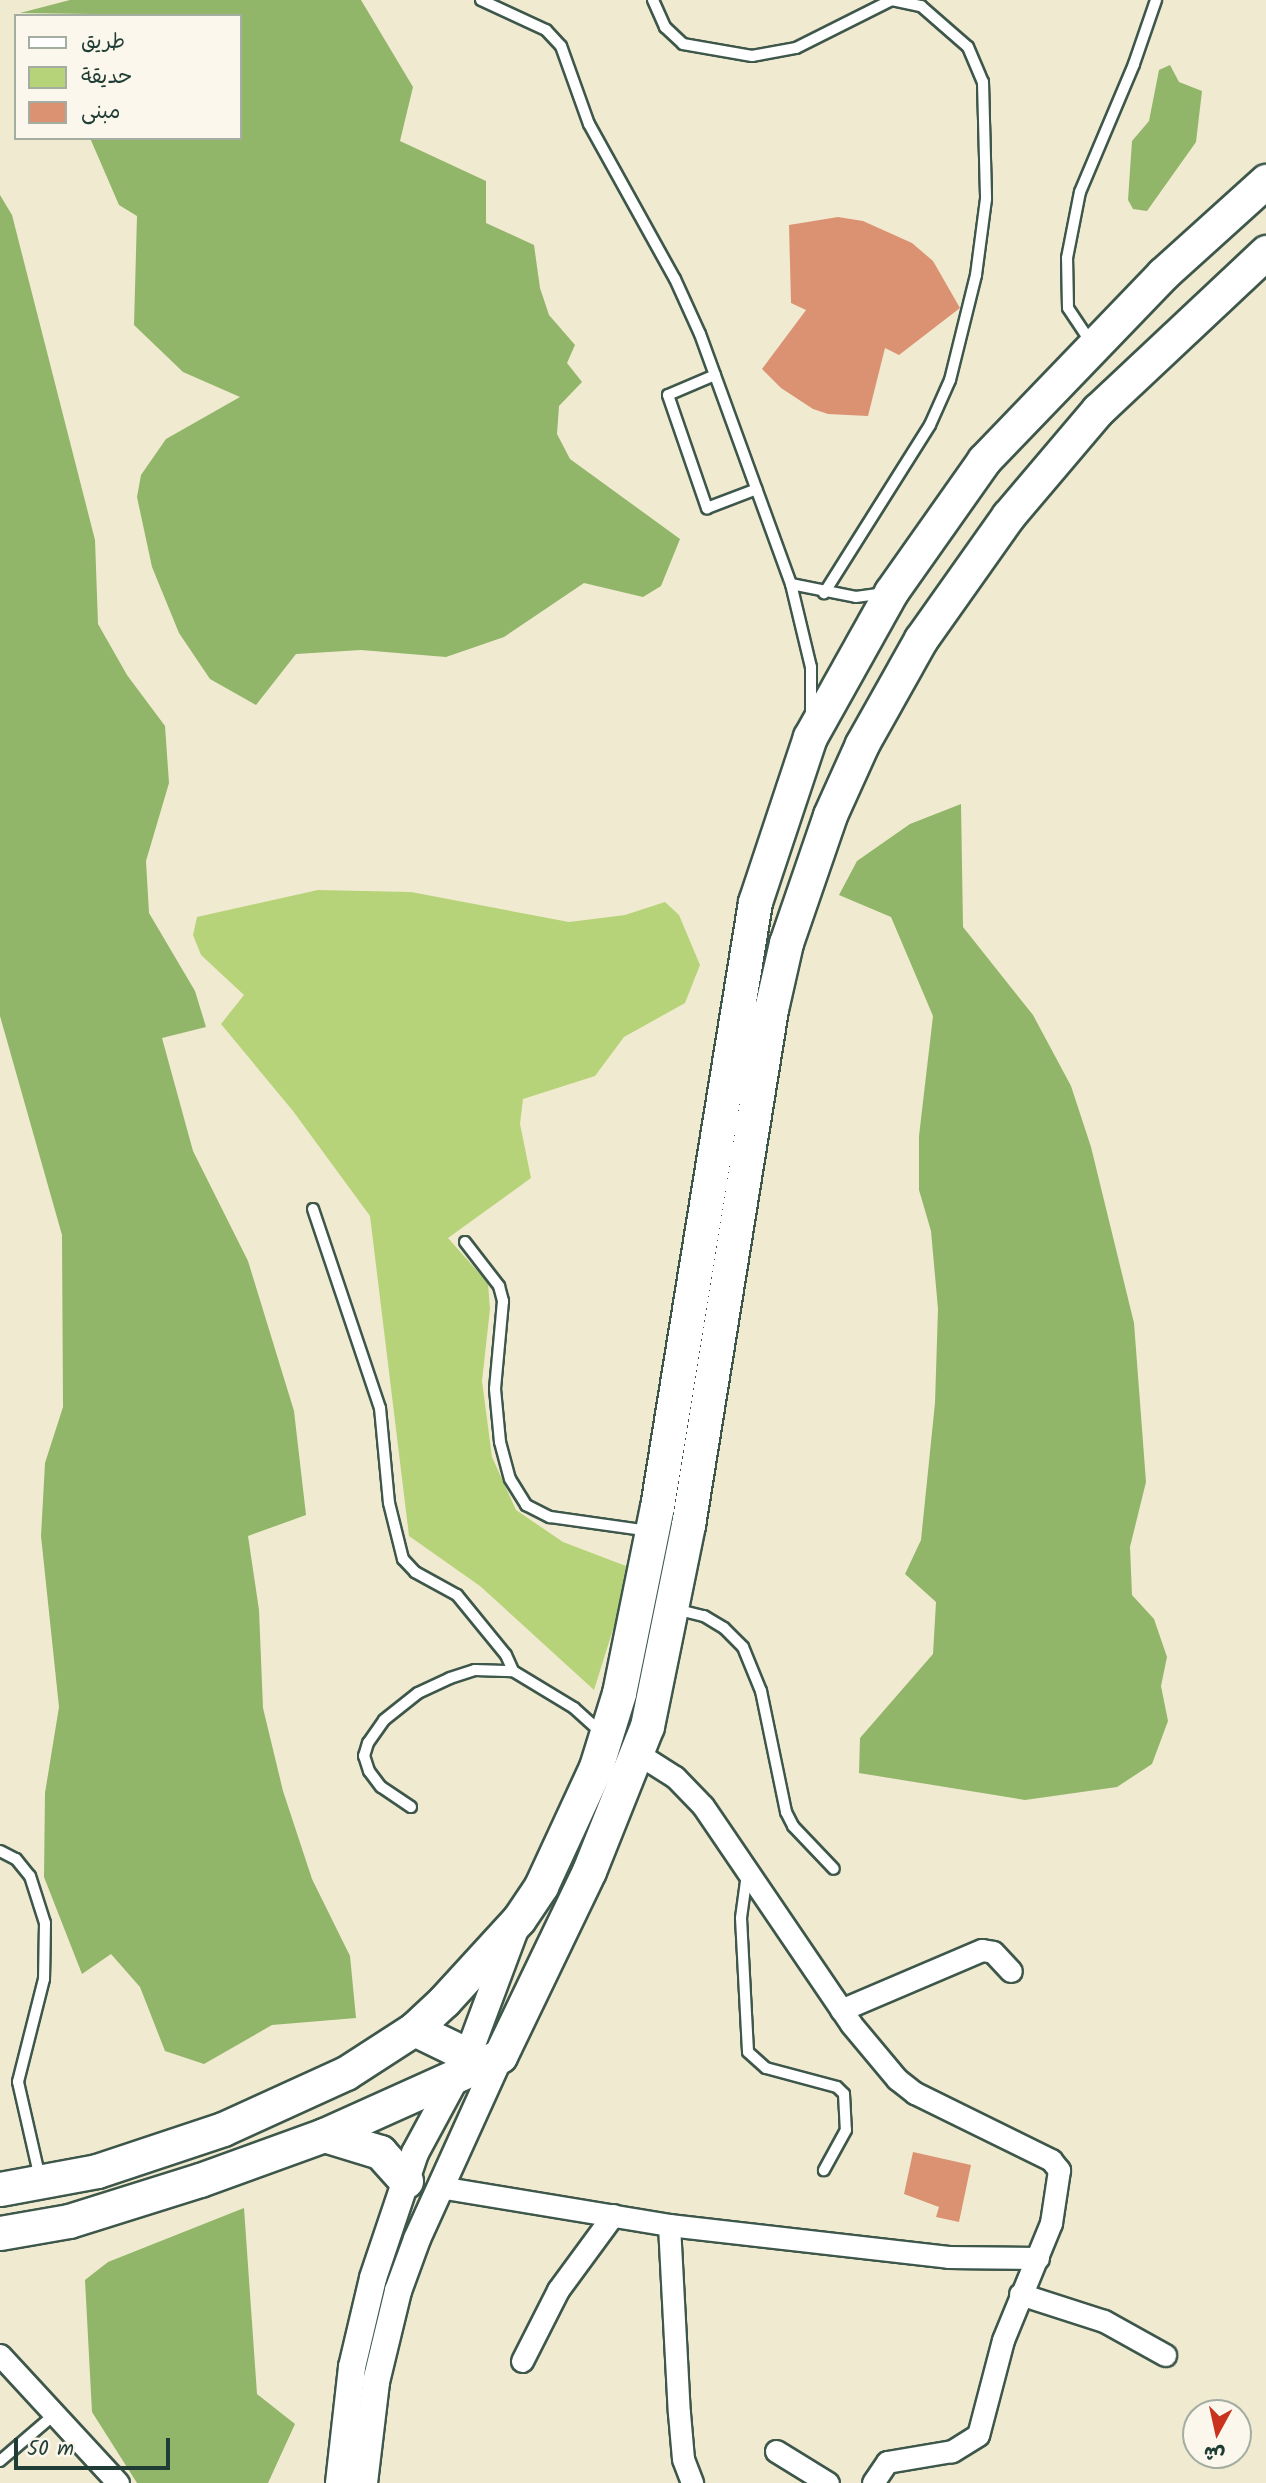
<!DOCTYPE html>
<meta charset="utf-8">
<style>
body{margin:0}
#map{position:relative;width:1266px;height:2483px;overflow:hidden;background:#f0ead0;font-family:Kalam,"Playpen Sans Arabic",sans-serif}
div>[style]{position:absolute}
.green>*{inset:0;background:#b7d379}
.forest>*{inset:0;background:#91b569}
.building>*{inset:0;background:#db9272}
.roads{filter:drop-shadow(2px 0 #3e574b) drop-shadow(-2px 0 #3e574b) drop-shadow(0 2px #3e574b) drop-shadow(0 -2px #3e574b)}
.service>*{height:10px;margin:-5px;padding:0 5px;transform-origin:5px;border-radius:5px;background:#fff}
.minor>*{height:21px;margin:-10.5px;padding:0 10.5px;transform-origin:10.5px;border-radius:10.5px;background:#fff}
.tertiary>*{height:26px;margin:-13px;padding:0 13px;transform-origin:13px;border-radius:13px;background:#fff}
.trunk>*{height:33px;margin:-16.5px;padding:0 16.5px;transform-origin:16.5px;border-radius:16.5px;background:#fff}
span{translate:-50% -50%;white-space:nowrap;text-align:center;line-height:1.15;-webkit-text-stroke:7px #fbf7ec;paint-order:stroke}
.legend{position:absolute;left:14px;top:14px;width:228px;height:126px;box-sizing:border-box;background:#fbf7ec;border:2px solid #a3ada2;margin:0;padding:9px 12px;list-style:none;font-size:21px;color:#1f3d34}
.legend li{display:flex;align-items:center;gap:14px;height:35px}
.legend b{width:35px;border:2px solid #a3ada2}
.north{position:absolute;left:1182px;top:2399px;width:70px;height:70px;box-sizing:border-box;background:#fbf7ec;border:2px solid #a3ada2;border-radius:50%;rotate:188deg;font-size:19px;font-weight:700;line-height:28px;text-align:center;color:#1f3d34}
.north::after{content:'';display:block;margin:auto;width:24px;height:32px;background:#c8321e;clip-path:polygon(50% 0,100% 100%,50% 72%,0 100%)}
.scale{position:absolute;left:14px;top:2438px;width:156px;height:32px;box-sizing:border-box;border:4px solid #1f3d34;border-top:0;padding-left:9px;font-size:21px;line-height:24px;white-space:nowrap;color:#1f3d34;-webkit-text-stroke:5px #fbf7ec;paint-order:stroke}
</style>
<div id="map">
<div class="green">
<i style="clip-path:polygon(318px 890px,411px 892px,569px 922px,625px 915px,665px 902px,679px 915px,700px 965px,685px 1003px,624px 1037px,595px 1076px,523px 1099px,520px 1124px,531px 1178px,448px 1238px,488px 1283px,490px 1309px,482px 1381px,492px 1457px,516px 1510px,563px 1542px,626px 1566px,615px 1623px,594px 1690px,480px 1586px,409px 1536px,370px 1216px,293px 1111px,221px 1024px,244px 995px,201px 955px,193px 935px,197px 917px)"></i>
</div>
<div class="forest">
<i style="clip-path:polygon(70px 0,361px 0,413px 87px,400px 141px,486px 181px,486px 223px,534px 245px,540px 288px,549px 315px,575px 345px,567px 363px,582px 382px,559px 406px,557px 434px,570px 459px,680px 539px,661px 586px,643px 597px,584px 583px,504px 637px,446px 657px,361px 650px,296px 654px,256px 705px,210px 679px,179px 633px,152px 567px,137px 497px,141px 475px,166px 439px,240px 397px,183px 372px,134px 325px,137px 216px,119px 205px,90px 138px,240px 138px,240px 16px,20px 13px)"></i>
<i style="clip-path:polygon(1170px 65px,1179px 82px,1202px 91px,1196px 142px,1147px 211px,1133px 209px,1128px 200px,1132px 141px,1149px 121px,1159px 70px)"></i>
<i style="clip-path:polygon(0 195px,12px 215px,95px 540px,98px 624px,127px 675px,165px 726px,169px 783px,146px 861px,149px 913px,195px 991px,206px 1027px,162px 1038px,193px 1151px,248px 1261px,294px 1411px,306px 1515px,248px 1536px,259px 1610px,263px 1708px,283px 1791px,312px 1879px,350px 1956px,356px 2018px,272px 2025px,204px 2064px,165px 2051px,140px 1987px,111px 1954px,82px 1974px,44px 1877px,45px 1793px,59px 1707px,41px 1536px,45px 1463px,63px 1407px,62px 1235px,0 1016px)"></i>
<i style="clip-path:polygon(961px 804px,963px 927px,1033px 1015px,1071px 1086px,1091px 1147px,1134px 1323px,1146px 1482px,1130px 1547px,1132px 1595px,1154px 1619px,1167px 1657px,1161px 1686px,1168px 1721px,1152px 1764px,1117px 1787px,1025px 1800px,859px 1773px,860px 1738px,933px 1654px,936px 1602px,905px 1574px,921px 1540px,935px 1403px,938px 1309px,931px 1231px,919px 1190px,919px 1136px,933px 1016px,891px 917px,839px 895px,857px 861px,910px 824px)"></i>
<i style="clip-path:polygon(244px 2208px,257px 2394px,295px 2424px,268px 2483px,137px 2483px,92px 2412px,85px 2280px,108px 2262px)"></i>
</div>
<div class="building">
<i style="clip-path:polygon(838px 217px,863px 221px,912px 243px,933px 261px,960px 308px,899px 355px,885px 348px,868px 416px,828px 414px,813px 409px,781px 388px,762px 369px,806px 310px,791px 303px,789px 225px)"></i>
<i style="clip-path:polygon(913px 2152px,971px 2165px,959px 2222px,936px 2217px,939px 2207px,904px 2194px)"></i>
</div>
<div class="roads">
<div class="service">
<i style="left:481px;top:0;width:72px;rotate:24.8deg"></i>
<i style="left:546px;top:30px;width:22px;rotate:47deg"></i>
<i style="left:561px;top:46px;width:83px;rotate:70.3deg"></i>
<i style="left:589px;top:124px;width:177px;rotate:61deg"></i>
<i style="left:675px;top:279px;width:60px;rotate:65.6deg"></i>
<i style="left:700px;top:334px;width:266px;rotate:70deg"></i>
<i style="left:791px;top:584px;width:85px;rotate:76.5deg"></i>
<i style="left:811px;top:667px;width:46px;rotate:90deg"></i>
<i style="left:653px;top:0;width:30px;rotate:66deg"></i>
<i style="left:665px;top:27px;width:25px;rotate:43deg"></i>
<i style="left:683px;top:44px;width:70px;rotate:9.9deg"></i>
<i style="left:752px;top:56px;width:45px;rotate:-10.3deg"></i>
<i style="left:796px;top:48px;width:107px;rotate:-26.6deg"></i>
<i style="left:892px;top:0;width:30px;rotate:12deg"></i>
<i style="left:921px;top:6px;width:62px;rotate:41.1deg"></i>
<i style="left:968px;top:47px;width:38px;rotate:67deg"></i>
<i style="left:983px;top:82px;width:117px;rotate:88.5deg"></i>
<i style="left:986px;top:199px;width:77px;rotate:97.5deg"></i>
<i style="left:976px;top:275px;width:108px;rotate:103.9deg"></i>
<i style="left:950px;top:380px;width:49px;rotate:114deg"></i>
<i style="left:930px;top:425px;width:199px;rotate:122.2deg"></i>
<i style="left:1092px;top:344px;width:43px;rotate:-123.7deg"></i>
<i style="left:1068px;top:308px;width:50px;rotate:-91.1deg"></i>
<i style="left:1067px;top:258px;width:67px;rotate:-78.9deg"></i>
<i style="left:1080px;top:192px;width:139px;rotate:-67.1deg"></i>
<i style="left:1134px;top:64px;width:68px;rotate:-71deg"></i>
<i style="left:715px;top:375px;width:51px;rotate:156.9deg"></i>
<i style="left:668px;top:395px;width:120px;rotate:71deg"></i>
<i style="left:707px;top:508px;width:53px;rotate:-20.8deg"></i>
<i style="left:791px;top:584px;width:66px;rotate:11.3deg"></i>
<i style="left:856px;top:597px;width:29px;rotate:-8deg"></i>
<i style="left:313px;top:1209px;width:210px;rotate:71.4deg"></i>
<i style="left:380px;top:1408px;width:95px;rotate:84.6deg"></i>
<i style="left:389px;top:1503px;width:58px;rotate:76deg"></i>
<i style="left:403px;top:1559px;width:18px;rotate:47deg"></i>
<i style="left:415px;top:1572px;width:48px;rotate:28.7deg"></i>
<i style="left:457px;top:1595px;width:77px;rotate:50.8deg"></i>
<i style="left:506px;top:1655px;width:17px;rotate:66deg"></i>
<i style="left:465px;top:1242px;width:56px;rotate:52.3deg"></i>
<i style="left:499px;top:1286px;width:16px;rotate:75deg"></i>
<i style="left:503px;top:1301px;width:88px;rotate:95.2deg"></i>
<i style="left:495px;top:1389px;width:53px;rotate:84.6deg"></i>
<i style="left:500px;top:1442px;width:38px;rotate:75deg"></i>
<i style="left:510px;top:1479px;width:31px;rotate:58deg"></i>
<i style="left:526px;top:1505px;width:27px;rotate:27deg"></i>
<i style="left:550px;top:1517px;width:100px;rotate:8deg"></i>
<i style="left:675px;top:1609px;width:30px;rotate:14deg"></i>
<i style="left:704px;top:1616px;width:23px;rotate:31deg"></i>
<i style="left:724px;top:1628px;width:27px;rotate:45deg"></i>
<i style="left:743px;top:1647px;width:48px;rotate:67.8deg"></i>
<i style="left:761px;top:1691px;width:124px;rotate:78.3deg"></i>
<i style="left:786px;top:1812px;width:16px;rotate:63deg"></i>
<i style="left:793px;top:1826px;width:59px;rotate:46.4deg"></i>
<i style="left:411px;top:1807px;width:36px;rotate:-146deg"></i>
<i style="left:381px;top:1787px;width:20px;rotate:-127deg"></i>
<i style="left:369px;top:1771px;width:16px;rotate:-108deg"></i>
<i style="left:364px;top:1756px;width:14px;rotate:-73deg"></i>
<i style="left:368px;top:1743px;width:28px;rotate:-55deg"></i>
<i style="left:384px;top:1720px;width:43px;rotate:-38.5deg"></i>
<i style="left:418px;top:1693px;width:35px;rotate:-25deg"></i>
<i style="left:450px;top:1678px;width:26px;rotate:-18deg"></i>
<i style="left:475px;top:1670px;width:38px;rotate:2deg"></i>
<i style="left:513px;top:1671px;width:71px;rotate:31.2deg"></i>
<i style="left:574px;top:1708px;width:38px;rotate:42deg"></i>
<i style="left:0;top:1851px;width:18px;rotate:27deg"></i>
<i style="left:16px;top:1859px;width:22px;rotate:51deg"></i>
<i style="left:30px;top:1876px;width:49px;rotate:72.3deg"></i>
<i style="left:45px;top:1923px;width:56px;rotate:91deg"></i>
<i style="left:44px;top:1979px;width:106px;rotate:104.2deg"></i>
<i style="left:18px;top:2082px;width:98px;rotate:77.1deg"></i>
<i style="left:747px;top:1874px;width:44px;rotate:97.8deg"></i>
<i style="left:741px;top:1918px;width:134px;rotate:87deg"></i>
<i style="left:748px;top:2052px;width:24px;rotate:42deg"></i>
<i style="left:766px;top:2068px;width:73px;rotate:15deg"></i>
<i style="left:837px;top:2087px;width:10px;rotate:45deg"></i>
<i style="left:844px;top:2094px;width:36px;rotate:87deg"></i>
<i style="left:846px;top:2130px;width:46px;rotate:118.8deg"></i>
<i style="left:0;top:2461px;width:74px;rotate:-40.6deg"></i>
</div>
<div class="minor">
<i style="left:637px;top:1753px;width:45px;rotate:32.3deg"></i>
<i style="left:675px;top:1777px;width:40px;rotate:46deg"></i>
<i style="left:703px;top:1806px;width:263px;rotate:55.8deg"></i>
<i style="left:851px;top:2024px;width:72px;rotate:50.1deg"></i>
<i style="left:897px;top:2079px;width:23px;rotate:38deg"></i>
<i style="left:915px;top:2093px;width:152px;rotate:26.2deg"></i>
<i style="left:1051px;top:2160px;width:13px;rotate:51deg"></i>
<i style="left:1059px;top:2170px;width:54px;rotate:98.6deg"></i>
<i style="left:1051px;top:2223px;width:126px;rotate:112.3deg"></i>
<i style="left:1003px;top:2340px;width:98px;rotate:104.7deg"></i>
<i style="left:978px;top:2435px;width:31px;rotate:148deg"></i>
<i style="left:952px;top:2451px;width:66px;rotate:170.4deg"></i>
<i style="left:887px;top:2462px;width:25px;rotate:124deg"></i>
<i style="left:841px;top:2010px;width:153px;rotate:-23.1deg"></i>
<i style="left:982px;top:1950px;width:11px;rotate:10deg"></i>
<i style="left:993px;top:1952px;width:26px;rotate:47deg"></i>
<i style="left:440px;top:2187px;width:232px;rotate:9.4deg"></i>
<i style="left:669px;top:2225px;width:281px;rotate:6.5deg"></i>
<i style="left:948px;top:2257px;width:90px;rotate:0.6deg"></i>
<i style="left:669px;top:2225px;width:188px;rotate:87deg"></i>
<i style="left:679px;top:2413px;width:46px;rotate:85deg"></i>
<i style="left:683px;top:2459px;width:26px;rotate:69deg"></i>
<i style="left:1020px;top:2294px;width:88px;rotate:17.8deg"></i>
<i style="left:1104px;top:2321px;width:70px;rotate:29.1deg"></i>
<i style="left:0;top:2355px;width:174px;rotate:47.3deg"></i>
<i style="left:522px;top:2361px;width:80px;rotate:-63.1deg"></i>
<i style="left:558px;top:2290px;width:93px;rotate:-53.7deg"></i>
<i style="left:776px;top:2451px;width:61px;rotate:31.6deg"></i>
</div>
<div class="tertiary">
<i style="left:339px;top:2483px;width:117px;rotate:-83.6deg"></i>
<i style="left:352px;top:2367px;width:91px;rotate:-76.7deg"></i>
<i style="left:373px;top:2278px;width:132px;rotate:-71.4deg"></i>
<i style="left:415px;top:2153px;width:111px;rotate:-61.6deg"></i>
<i style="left:468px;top:2055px;width:140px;rotate:-69.5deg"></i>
<i style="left:364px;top:2483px;width:102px;rotate:-83.2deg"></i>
<i style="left:376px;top:2382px;width:94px;rotate:-76.4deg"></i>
<i style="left:398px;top:2291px;width:55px;rotate:-69.9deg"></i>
<i style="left:417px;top:2239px;width:201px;rotate:-65.6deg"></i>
</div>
<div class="trunk">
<i style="left:414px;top:2029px;width:60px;rotate:25.7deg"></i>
<i style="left:324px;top:2135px;width:59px;rotate:16.9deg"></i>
<i style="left:380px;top:2152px;width:39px;rotate:48deg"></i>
<i style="left:0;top:2189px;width:99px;rotate:-10.5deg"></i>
<i style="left:97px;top:2171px;width:133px;rotate:-18.4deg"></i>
<i style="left:223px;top:2129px;width:135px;rotate:-24.5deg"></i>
<i style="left:346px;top:2073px;width:81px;rotate:-32.9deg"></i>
<i style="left:414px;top:2029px;width:41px;rotate:-43deg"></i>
<i style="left:444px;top:2001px;width:111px;rotate:-47.6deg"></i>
<i style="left:519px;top:1919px;width:40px;rotate:-56deg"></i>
<i style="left:541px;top:1886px;width:131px;rotate:-65.2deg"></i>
<i style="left:596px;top:1767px;width:77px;rotate:-72.7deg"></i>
<i style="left:619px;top:1693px;width:190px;rotate:-78.5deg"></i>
<i style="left:657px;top:1507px;width:613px;rotate:-80.8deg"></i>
<i style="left:755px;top:902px;width:174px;rotate:-71.6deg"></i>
<i style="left:810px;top:737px;width:166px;rotate:-60.8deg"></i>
<i style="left:891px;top:592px;width:161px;rotate:-54.8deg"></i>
<i style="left:984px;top:460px;width:258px;rotate:-46.1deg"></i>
<i style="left:1163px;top:274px;width:139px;rotate:-42.1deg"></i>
<i style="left:0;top:2233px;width:70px;rotate:-9.9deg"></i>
<i style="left:69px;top:2221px;width:137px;rotate:-17.4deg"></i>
<i style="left:200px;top:2180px;width:132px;rotate:-19.9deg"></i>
<i style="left:324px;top:2135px;width:193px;rotate:-24.2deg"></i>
<i style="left:500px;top:2056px;width:205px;rotate:-64.3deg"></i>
<i style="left:589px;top:1871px;width:156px;rotate:-68.2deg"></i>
<i style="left:647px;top:1726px;width:205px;rotate:-78.5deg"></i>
<i style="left:688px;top:1525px;width:523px;rotate:-80.86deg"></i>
<i style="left:771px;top:1009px;width:68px;rotate:-77.2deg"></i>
<i style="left:786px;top:943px;width:135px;rotate:-71deg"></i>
<i style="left:830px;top:815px;width:78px;rotate:-65.7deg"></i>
<i style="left:862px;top:744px;width:120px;rotate:-60.7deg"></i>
<i style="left:921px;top:639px;width:151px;rotate:-54.7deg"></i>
<i style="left:1008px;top:516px;width:139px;rotate:-49.7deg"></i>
<i style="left:1098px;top:410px;width:231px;rotate:-43.2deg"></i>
</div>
</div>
<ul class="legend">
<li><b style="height:9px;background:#fff"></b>طريق</li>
<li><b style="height:19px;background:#b7d379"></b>حديقة</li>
<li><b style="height:19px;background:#db9272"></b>مبنى</li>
</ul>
<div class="north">ش</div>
<div class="scale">50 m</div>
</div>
